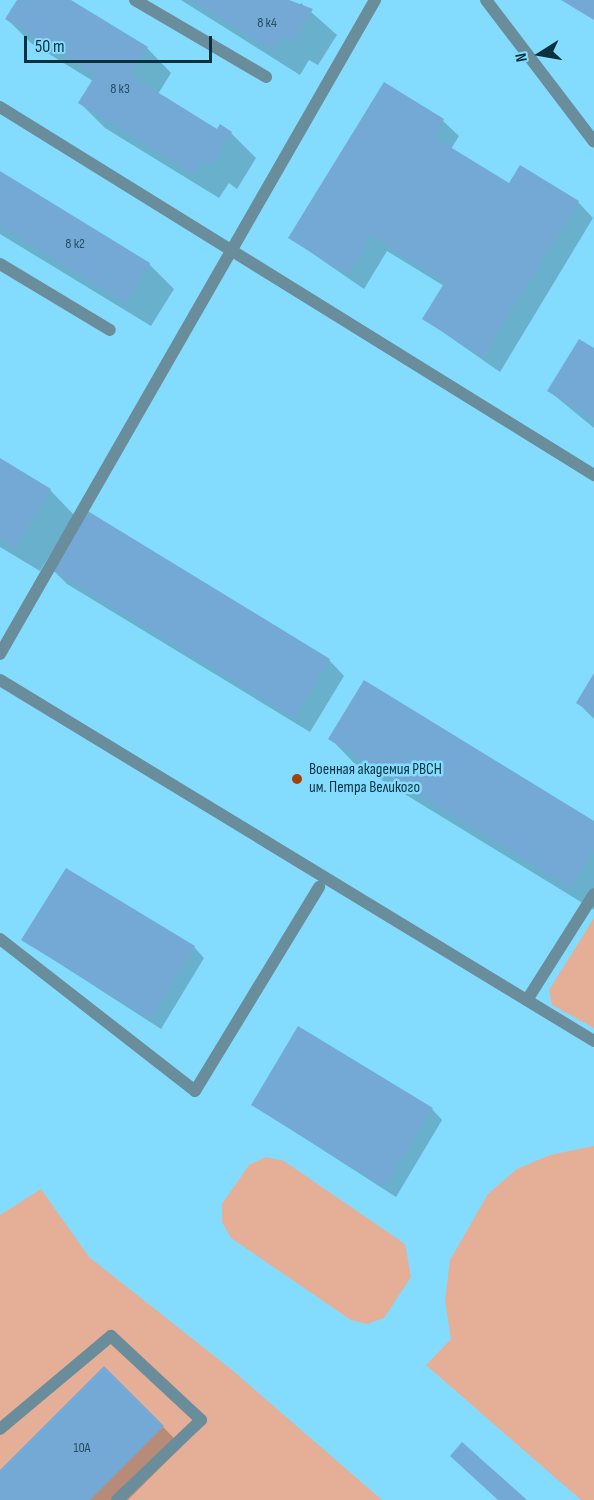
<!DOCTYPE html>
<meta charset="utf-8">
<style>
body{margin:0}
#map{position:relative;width:594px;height:1500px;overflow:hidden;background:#83dcfe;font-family:"Sofia Sans Condensed",sans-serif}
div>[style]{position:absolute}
.green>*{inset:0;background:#e5ae96}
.shadow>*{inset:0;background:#0003}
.building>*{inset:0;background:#75a9d5}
.service>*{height:12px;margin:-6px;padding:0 6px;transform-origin:6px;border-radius:6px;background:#6a8d9b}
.dots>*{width:16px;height:16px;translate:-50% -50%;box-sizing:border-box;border:3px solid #83dcfe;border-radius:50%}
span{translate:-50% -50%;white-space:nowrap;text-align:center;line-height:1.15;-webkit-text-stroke:5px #83dcfe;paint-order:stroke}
.number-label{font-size:14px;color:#244f64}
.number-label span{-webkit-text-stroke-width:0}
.poi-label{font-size:16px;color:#09313e}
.left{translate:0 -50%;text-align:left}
.north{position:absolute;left:510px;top:24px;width:60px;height:60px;-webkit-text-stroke:4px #83dcfe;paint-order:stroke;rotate:259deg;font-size:16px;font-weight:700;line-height:24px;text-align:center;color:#09313e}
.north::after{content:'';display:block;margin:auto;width:21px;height:27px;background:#09313e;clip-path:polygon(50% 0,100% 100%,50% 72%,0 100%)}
.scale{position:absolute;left:24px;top:36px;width:188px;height:27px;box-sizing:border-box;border:3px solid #09313e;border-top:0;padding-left:8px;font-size:18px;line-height:21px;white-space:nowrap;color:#09313e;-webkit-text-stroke:4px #83dcfe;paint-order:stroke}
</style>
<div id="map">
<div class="green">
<i style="clip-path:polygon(594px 918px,594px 1028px,552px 1005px,549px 990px)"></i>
<i style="clip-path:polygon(594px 1146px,594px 1500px,581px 1500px,426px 1365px,451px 1339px,445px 1301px,450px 1260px,488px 1194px,517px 1169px,550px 1155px)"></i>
<i style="clip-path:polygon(266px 1157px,284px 1161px,405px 1244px,411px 1277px,384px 1318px,367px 1324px,351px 1320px,231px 1238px,222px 1222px,222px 1204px,249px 1165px)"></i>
<i style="clip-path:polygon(41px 1189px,89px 1257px,232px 1370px,382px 1500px,0 1500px,0 1215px)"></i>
</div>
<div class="shadow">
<i style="clip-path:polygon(18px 0,69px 0,147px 48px,171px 73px,158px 94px,218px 131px,220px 127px,231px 133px,256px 158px,237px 189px,229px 183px,219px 198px,105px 128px,80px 103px,93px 81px,31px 43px,7px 19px)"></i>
<i style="clip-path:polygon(181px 0,286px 0,298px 8px,301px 3px,337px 35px,318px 65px,309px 60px,300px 75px)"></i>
<i style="clip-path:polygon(384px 84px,443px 121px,459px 136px,451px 149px,510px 185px,578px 202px,593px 218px,500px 372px,424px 319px,444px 286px,387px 251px,364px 289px,290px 238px)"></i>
<i style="clip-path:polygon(0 173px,149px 264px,174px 289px,151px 326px,0 234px)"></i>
<i style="clip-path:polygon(594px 350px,594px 428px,549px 391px)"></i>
<i style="clip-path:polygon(0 460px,50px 490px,74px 515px,40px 571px,0 547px)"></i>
<i style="clip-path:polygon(52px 569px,329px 660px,344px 676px,310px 732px,67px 584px)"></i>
<i style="clip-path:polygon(594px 676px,594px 719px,578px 703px)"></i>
<i style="clip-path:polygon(330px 738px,594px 822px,594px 910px,354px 763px)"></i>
<i style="clip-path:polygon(23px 940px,194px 947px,204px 958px,161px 1029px)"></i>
<i style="clip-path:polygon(253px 1105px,432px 1109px,442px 1120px,396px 1197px)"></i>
<i style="clip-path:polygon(104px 1368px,182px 1446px,128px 1500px,0 1500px,0 1473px)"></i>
</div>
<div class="building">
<i style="clip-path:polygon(17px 0,71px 0,148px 47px,130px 75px,217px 129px,220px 124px,232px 132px,212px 165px,203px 160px,194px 174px,78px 103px,96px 74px,5px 19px)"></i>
<i style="clip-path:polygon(191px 0,289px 0,313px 9px,293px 42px,284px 36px,275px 51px)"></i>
<i style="clip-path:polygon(561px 0,594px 0,594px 20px)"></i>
<i style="clip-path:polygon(384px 82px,444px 119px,434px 137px,509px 183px,520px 165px,579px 201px,483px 357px,422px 319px,445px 282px,371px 236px,348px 275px,288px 238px)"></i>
<i style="clip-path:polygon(0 171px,150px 263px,126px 303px,0 226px)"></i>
<i style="clip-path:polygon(579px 339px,594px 348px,594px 419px,547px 391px)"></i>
<i style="clip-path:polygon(0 458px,51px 489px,15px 548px,0 539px)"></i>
<i style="clip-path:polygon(86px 510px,330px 659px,294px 718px,50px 569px)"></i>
<i style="clip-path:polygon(594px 673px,594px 714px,576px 703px)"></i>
<i style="clip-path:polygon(364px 680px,594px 821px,594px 850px,571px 888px,328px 739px)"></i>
<i style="clip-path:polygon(66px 868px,195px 946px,150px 1019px,21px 940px)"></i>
<i style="clip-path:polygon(298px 1026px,433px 1108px,384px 1187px,251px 1105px)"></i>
<i style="clip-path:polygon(104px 1366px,164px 1426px,90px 1500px,0 1500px,0 1470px)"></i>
<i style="clip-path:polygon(462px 1442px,527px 1500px,498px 1500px,450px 1456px)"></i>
</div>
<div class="service">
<i style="left:135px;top:0;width:152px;rotate:30.4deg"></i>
<i style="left:486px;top:0;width:178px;rotate:52.7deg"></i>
<i style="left:0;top:107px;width:699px;rotate:31.78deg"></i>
<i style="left:0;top:264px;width:128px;rotate:31deg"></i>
<i style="left:0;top:654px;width:754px;rotate:-60.17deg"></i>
<i style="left:0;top:680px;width:695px;rotate:31.29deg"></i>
<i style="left:0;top:939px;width:247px;rotate:37.9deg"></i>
<i style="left:195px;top:1091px;width:239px;rotate:-58.7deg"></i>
<i style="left:527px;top:1000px;width:125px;rotate:-57.7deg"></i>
<i style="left:0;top:1429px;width:145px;rotate:-40deg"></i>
<i style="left:111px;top:1336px;width:123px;rotate:43deg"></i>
<i style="left:201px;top:1420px;width:116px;rotate:136.4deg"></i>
</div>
<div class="dots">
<i style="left:297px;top:779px;background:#a44203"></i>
</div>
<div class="number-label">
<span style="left:267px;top:23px">8 к4</span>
<span style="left:120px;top:89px">8 к3</span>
<span style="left:75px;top:244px">8 к2</span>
<span style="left:82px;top:1448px">10А</span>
</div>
<div class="poi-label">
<span class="left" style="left:309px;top:779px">Военная академия РВСН<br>им. Петра Великого</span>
</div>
<div class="north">N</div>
<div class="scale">50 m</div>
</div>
